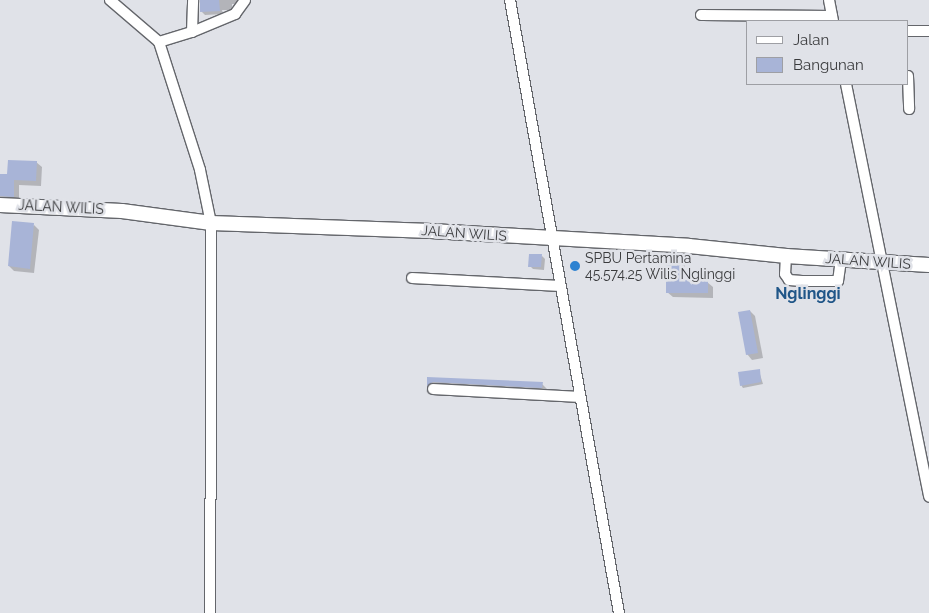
<!DOCTYPE html>
<style>
body{margin:0}
#map{position:relative;width:929px;height:613px;overflow:hidden;background:#e0e2e8;font-family:Raleway,sans-serif}
div>[style]{position:absolute}
.shadow>*{inset:0;background:#0003}
.building>*{inset:0;background:#a8b4d7}
.roads{filter:drop-shadow(1px 0 #64666b) drop-shadow(-1px 0 #64666b) drop-shadow(0 1px #64666b) drop-shadow(0 -1px #64666b)}
.minor>*{height:10px;margin:-5px;padding:0 5px;transform-origin:5px;border-radius:5px;background:#fff}
.major>*{height:14px;margin:-7px;padding:0 7px;transform-origin:7px;border-radius:7px;background:#fff}
.dots>*{width:14px;height:14px;translate:-50% -50%;box-sizing:border-box;border:2px solid #e0e2e8;border-radius:50%}
span{translate:-50% -50%;white-space:nowrap;text-align:center;line-height:1.15;-webkit-text-stroke:5px #e0e2e8;paint-order:stroke}
.street-label{font-size:14px;color:#3a3b3d}
.poi-label{font-size:14px;color:#3a3b3d}
.left{translate:0 -50%;text-align:left}
.quarter-label{font-size:16px;color:#205688;font-weight:700}
.legend{position:absolute;left:746px;top:20px;width:162px;height:65px;box-sizing:border-box;background:#e0e2e8;border:1px solid #9e9fa4;margin:0;padding:6px 9px;list-style:none;font-size:15px;color:#3a3b3d}
.legend li{display:flex;align-items:center;gap:10px;height:25px}
.legend b{width:25px;border:1px solid #9e9fa4}
</style>
<div id="map">
<div class="shadow">
<i style="clip-path:polygon(200px 0,241px 0,239px 4px,232px 4px,232px 10px,222px 10px,223px 14px,205px 15px,201px 11px)"></i>
<i style="clip-path:polygon(36px 162px,42px 167px,41px 186px,19px 185px,19px 202px,0 202px,0 175px,9px 175px)"></i>
<i style="clip-path:polygon(34px 225px,39px 230px,34px 273px,14px 271px,9px 266px)"></i>
<i style="clip-path:polygon(542px 256px,545px 259px,544px 270px,533px 269px,530px 266px)"></i>
<i style="clip-path:polygon(679px 258px,685px 264px,685px 282px,707px 282px,713px 287px,713px 298px,673px 297px,667px 292px)"></i>
<i style="clip-path:polygon(750px 311px,755px 316px,763px 358px,752px 360px,747px 354px)"></i>
<i style="clip-path:polygon(759px 371px,763px 384px,743px 388px,741px 385px)"></i>
<i style="clip-path:polygon(428px 378px,542px 384px,547px 389px,547px 393px,433px 391px,428px 386px)"></i>
</div>
<div class="building">
<i style="clip-path:polygon(200px 0,219px 0,220px 11px,200px 12px)"></i>
<i style="clip-path:polygon(8px 160px,37px 161px,36px 181px,14px 180px,14px 197px,0 196px,0 174px,7px 174px)"></i>
<i style="clip-path:polygon(12px 221px,34px 223px,30px 269px,8px 266px)"></i>
<i style="clip-path:polygon(529px 254px,542px 254px,541px 267px,528px 267px)"></i>
<i style="clip-path:polygon(666px 257px,680px 257px,680px 280px,708px 281px,708px 293px,666px 293px)"></i>
<i style="clip-path:polygon(750px 310px,758px 353px,746px 355px,738px 312px)"></i>
<i style="clip-path:polygon(760px 369px,761px 382px,740px 386px,738px 372px)"></i>
<i style="clip-path:polygon(427px 377px,543px 382px,542px 388px,433px 382px,427px 386px)"></i>
</div>
<div class="roads">
<div class="minor">
<i style="left:110px;top:0;width:65px;rotate:40.6deg"></i>
<i style="left:159px;top:42px;width:134px;rotate:72.2deg"></i>
<i style="left:200px;top:170px;width:54px;rotate:78.3deg"></i>
<i style="left:211px;top:223px;width:390px;rotate:90.1deg"></i>
<i style="left:510px;top:0;width:623px;rotate:79.92deg"></i>
<i style="left:829px;top:0;width:21px;rotate:79deg"></i>
<i style="left:701px;top:15px;width:131px;rotate:0.4deg"></i>
<i style="left:908px;top:31px;width:21px"></i>
<i style="left:192px;top:32px;width:32px;rotate:-88deg"></i>
<i style="left:159px;top:42px;width:34px;rotate:-17deg"></i>
<i style="left:192px;top:32px;width:47px;rotate:-22.7deg"></i>
<i style="left:235px;top:14px;width:17px;rotate:-54deg"></i>
<i style="left:908px;top:76px;width:33px;rotate:88deg"></i>
<i style="left:846px;top:84px;width:421px;rotate:78.6deg"></i>
<i style="left:786px;top:256px;width:18px;rotate:93deg"></i>
<i style="left:785px;top:274px;width:7px;rotate:56deg"></i>
<i style="left:789px;top:280px;width:13px;rotate:4deg"></i>
<i style="left:802px;top:281px;width:36px"></i>
<i style="left:838px;top:281px;width:22px;rotate:-82deg"></i>
<i style="left:412px;top:278px;width:148px;rotate:3.1deg"></i>
<i style="left:433px;top:389px;width:147px;rotate:3.1deg"></i>
</div>
<div class="major">
<i style="left:0;top:205px;width:122px;rotate:2.8deg"></i>
<i style="left:122px;top:211px;width:90px;rotate:7.7deg"></i>
<i style="left:211px;top:223px;width:220px;rotate:2.1deg"></i>
<i style="left:431px;top:231px;width:258px;rotate:3.3deg"></i>
<i style="left:689px;top:246px;width:98px;rotate:5.9deg"></i>
<i style="left:786px;top:256px;width:143px;rotate:3.6deg"></i>
</div>
</div>
<div class="dots">
<i style="left:575px;top:266px;background:#2d82d1"></i>
</div>
<div class="street-label">
<span style="left:61px;top:207px;rotate:3deg">JALAN WILIS</span>
<span style="left:464px;top:233px;rotate:4deg">JALAN WILIS</span>
<span style="left:868px;top:261px;rotate:4deg">JALAN WILIS</span>
</div>
<div class="poi-label">
<span class="left" style="left:585px;top:266px">SPBU Pertamina<br>45.574.25 Wilis Nglinggi</span>
</div>
<div class="quarter-label">
<span style="left:808px;top:294px">Nglinggi</span>
</div>
<ul class="legend">
<li><b style="height:6px;background:#fff"></b>Jalan</li>
<li><b style="height:14px;background:#a8b4d7"></b>Bangunan</li>
</ul>
</div>
